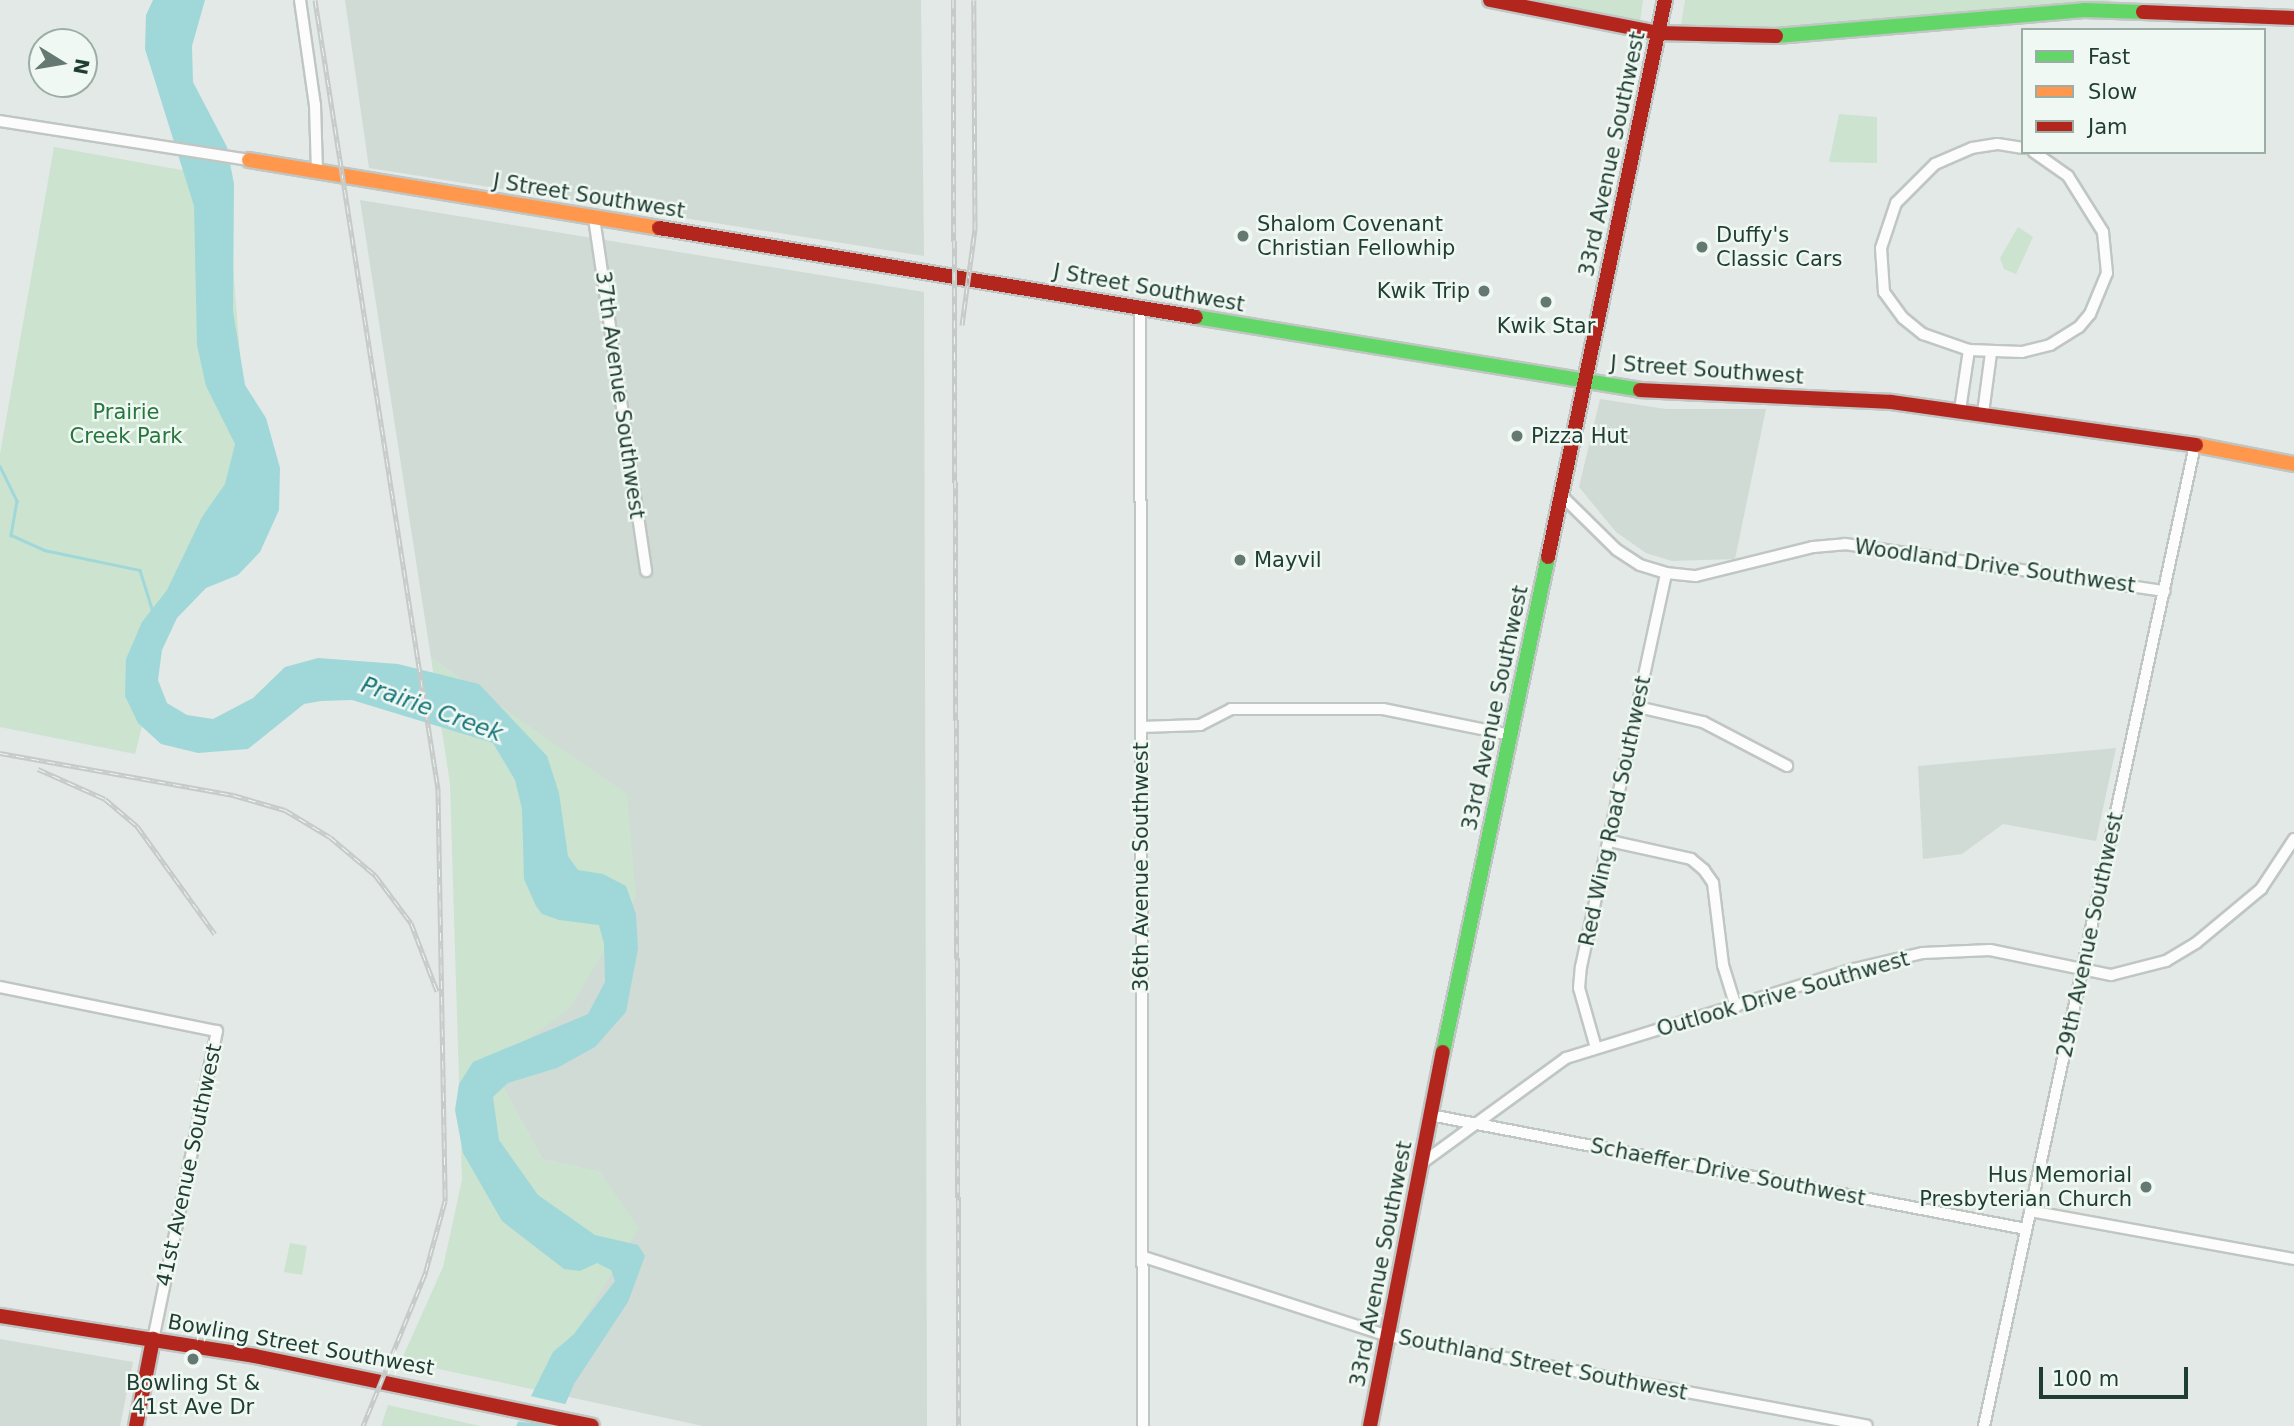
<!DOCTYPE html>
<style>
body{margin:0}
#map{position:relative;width:2294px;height:1426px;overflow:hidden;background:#e3e9e6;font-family:"DejaVu Sans",sans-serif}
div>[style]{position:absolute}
.built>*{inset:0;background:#d0dbd5}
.green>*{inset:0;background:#cbe3cf}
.water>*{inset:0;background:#a0d8d9}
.pier>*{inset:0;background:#e3e9e6}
.stream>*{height:2.5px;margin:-1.25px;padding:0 1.25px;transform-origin:1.25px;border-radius:1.25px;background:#a0d8d9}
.roads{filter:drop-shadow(2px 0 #c0c6c3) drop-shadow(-2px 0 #c0c6c3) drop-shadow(0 2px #c0c6c3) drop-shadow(0 -2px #c0c6c3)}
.street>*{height:10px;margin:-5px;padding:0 5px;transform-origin:5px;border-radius:5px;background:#fbfcfb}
.fast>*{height:14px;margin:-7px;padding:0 7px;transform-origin:7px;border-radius:7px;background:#63d668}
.slow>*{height:14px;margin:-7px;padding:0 7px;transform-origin:7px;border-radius:7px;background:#ff974d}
.jam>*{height:14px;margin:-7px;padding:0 7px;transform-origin:7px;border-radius:7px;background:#b3261e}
.rail>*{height:5px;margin-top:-2.5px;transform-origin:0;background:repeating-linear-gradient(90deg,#f0f8f3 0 8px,#c6cac9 0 16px);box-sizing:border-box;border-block:2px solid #c6cac9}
.dots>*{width:19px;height:19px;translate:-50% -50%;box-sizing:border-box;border:4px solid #f0f8f3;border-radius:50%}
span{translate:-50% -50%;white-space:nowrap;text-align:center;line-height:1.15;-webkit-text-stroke:5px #f0f8f3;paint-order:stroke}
.street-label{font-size:21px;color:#1f3d32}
.poi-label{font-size:21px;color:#1f3d32}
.left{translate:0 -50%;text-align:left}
.right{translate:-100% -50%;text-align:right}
.park-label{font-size:21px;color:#27763d}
.water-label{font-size:23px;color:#16767c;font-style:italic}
.legend{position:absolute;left:2021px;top:28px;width:245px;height:126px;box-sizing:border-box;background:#f0f8f3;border:2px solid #9cada6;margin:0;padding:9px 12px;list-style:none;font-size:21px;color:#1f3d32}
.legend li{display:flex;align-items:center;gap:14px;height:35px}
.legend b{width:35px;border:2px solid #9cada6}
.north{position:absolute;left:28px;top:28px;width:70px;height:70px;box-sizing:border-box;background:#f0f8f3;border:2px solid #9cada6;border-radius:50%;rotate:101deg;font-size:19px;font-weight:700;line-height:28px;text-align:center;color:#1f3d32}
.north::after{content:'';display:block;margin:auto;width:24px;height:32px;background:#647971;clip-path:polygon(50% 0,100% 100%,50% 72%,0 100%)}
.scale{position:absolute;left:2039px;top:1367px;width:149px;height:32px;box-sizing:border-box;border:4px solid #1f3d32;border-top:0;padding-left:9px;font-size:21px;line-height:24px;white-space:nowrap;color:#1f3d32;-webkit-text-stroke:5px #f0f8f3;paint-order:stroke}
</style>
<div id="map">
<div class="built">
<i style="clip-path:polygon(345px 0,921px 0,924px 256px,369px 168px)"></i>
<i style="clip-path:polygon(360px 200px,924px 292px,927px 1426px,703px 1426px,541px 1391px,600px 1172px,542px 1159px,492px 1066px,627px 795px,431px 658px)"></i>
<i style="clip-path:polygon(1600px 399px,1666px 409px,1766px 409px,1735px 559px,1672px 561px,1646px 553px,1616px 532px,1579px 487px)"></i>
<i style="clip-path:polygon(2116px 748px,2096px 841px,2003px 824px,1962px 854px,1923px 859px,1918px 766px)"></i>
<i style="clip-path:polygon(0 1339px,133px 1362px,120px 1426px,0 1426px)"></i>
</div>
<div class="green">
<i style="clip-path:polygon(1518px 0,1643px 0,1640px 22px)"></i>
<i style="clip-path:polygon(1685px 0,2106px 0,2137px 4px,1809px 28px,1681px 25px)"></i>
<i style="clip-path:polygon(1839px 114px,1877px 117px,1877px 163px,1829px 162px)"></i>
<i style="clip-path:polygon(54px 147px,226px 178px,247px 444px,168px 624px,135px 754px,0 727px,0 454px)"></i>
<i style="clip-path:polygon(2018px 227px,2033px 237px,2016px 274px,2004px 269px,2000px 258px)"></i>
<i style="clip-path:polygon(431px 658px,627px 794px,636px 897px,570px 1008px,492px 1066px,542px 1159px,600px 1172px,639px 1228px,541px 1391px,401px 1361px,443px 1267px,462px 1180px,450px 784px)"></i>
<i style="clip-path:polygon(290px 1243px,307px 1246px,302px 1275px,284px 1272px)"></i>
<i style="clip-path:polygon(388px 1405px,480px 1426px,381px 1426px)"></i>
</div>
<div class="water">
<i style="clip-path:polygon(153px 0,205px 0,192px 46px,193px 82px,227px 147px,234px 184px,233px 311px,245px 385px,266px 418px,280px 468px,279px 510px,260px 552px,238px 575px,206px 588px,177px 618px,162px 650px,158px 680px,167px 703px,187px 715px,213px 719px,253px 698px,285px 667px,318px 658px,398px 664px,479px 684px,547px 756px,559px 793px,568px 856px,578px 870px,603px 874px,626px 886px,636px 914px,638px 949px,626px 1012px,595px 1047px,557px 1068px,508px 1083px,493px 1097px,499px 1140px,538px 1195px,595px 1235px,638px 1245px,645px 1256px,628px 1302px,574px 1384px,556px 1426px,516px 1426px,553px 1352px,573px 1335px,615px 1281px,611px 1270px,597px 1263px,580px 1271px,564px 1269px,502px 1221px,463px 1153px,455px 1110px,459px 1084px,473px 1062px,588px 1014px,605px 982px,604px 944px,599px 925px,559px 920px,542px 914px,536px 906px,524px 879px,522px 809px,515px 780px,493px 743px,352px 700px,321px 701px,304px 704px,248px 749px,198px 753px,161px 744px,138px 723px,125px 696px,126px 659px,142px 622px,167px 590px,202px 517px,225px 484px,235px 444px,206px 386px,197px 345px,194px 206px,145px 49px,146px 15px)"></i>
</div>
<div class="pier">
<i style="clip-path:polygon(526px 1395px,569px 1405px,559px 1426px,514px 1421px)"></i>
</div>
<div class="stream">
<i style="left:0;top:466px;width:39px;rotate:64deg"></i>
<i style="left:17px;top:501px;width:35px;rotate:100deg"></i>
<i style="left:11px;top:535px;width:36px;rotate:24deg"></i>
<i style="left:44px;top:550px;width:98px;rotate:11.8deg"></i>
<i style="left:140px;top:570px;width:44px;rotate:72.8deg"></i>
</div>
<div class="roads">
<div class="street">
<i style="left:300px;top:0;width:106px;rotate:81.9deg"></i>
<i style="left:315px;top:105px;width:67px;rotate:88.3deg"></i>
<i style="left:0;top:121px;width:252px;rotate:8.9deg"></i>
<i style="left:2023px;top:148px;width:26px;rotate:-171deg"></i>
<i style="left:1997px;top:144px;width:25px;rotate:171deg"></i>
<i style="left:1972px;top:148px;width:40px;rotate:156.6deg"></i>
<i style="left:1935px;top:164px;width:55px;rotate:135deg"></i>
<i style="left:1896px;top:203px;width:47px;rotate:108.4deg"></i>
<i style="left:1881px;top:248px;width:44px;rotate:86.1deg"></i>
<i style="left:1884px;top:292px;width:32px;rotate:54deg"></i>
<i style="left:1903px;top:318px;width:26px;rotate:39deg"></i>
<i style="left:1923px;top:334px;width:49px;rotate:19.2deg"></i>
<i style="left:1969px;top:350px;width:53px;rotate:2.2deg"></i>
<i style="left:2022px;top:352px;width:29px;rotate:-14deg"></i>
<i style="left:2050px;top:345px;width:34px;rotate:-32deg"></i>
<i style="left:2079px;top:327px;width:17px;rotate:-50deg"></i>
<i style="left:2090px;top:314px;width:44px;rotate:-67.5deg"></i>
<i style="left:2107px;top:273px;width:41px;rotate:-95.6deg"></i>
<i style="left:2103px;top:232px;width:66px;rotate:-122deg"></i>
<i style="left:2068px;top:176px;width:42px;rotate:-144.8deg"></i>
<i style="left:594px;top:218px;width:357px;rotate:81.6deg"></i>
<i style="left:1140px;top:307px;width:1119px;rotate:89.85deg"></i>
<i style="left:1960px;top:410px;width:61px;rotate:-81.5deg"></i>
<i style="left:1983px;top:413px;width:61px;rotate:-82.4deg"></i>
<i style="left:1562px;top:496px;width:77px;rotate:44.5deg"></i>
<i style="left:1617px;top:550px;width:27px;rotate:33deg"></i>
<i style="left:1640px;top:565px;width:27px;rotate:17deg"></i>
<i style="left:1666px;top:573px;width:30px;rotate:6deg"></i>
<i style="left:1696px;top:576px;width:121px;rotate:-13.9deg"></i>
<i style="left:1813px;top:547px;width:32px;rotate:-5deg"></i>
<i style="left:1845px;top:544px;width:323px;rotate:8.4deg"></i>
<i style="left:1638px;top:707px;width:67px;rotate:13deg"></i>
<i style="left:1703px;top:722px;width:95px;rotate:27.6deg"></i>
<i style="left:1141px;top:727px;width:59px;rotate:-1.9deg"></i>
<i style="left:1200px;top:725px;width:35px;rotate:-27deg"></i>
<i style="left:1231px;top:709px;width:152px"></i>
<i style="left:1383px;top:709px;width:131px;rotate:11.5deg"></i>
<i style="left:1610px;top:841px;width:83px;rotate:12.5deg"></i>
<i style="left:1691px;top:859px;width:17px;rotate:40deg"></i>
<i style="left:1704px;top:870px;width:16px;rotate:55deg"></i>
<i style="left:1713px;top:883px;width:83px;rotate:83deg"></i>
<i style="left:1723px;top:965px;width:44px;rotate:72.8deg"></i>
<i style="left:0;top:987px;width:221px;rotate:11.5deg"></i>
<i style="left:217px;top:1031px;width:315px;rotate:101.7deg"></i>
<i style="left:1596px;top:1048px;width:62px;rotate:-105.8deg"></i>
<i style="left:1579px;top:988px;width:21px;rotate:-85deg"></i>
<i style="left:1581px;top:967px;width:403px;rotate:-77.8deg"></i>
<i style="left:1430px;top:1115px;width:607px;rotate:10.83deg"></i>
<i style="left:1422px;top:1163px;width:178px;rotate:-36.1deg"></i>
<i style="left:1566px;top:1058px;width:301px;rotate:-17.2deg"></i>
<i style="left:1854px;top:969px;width:71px;rotate:-13.1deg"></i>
<i style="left:1923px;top:953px;width:67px;rotate:-2.6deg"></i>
<i style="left:1990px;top:950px;width:124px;rotate:11.7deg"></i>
<i style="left:2111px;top:975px;width:57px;rotate:-14.3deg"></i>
<i style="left:2166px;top:961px;width:35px;rotate:-31deg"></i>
<i style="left:2196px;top:943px;width:85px;rotate:-39.7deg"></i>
<i style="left:2261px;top:889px;width:60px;rotate:-56.6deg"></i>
<i style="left:2030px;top:1211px;width:268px;rotate:10.3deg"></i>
<i style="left:1144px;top:1257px;width:256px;rotate:17.9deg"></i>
<i style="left:1388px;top:1336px;width:487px;rotate:10.6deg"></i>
<i style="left:1984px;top:1426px;width:1003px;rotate:-77.86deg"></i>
</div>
<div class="fast">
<i style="left:1776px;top:36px;width:309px;rotate:-4.8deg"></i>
<i style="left:2084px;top:10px;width:59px;rotate:1.9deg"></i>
<i style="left:1196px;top:317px;width:450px;rotate:9.3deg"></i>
<i style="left:1443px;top:1052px;width:506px;rotate:-78.02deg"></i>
</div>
<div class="slow">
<i style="left:249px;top:160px;width:416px;rotate:9.4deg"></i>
<i style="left:2196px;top:445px;width:100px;rotate:11deg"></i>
</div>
<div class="jam">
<i style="left:1490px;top:0;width:171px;rotate:11.1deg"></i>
<i style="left:1658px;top:33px;width:118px;rotate:1.5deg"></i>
<i style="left:2143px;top:12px;width:151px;rotate:2.3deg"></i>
<i style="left:659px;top:228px;width:544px;rotate:9.41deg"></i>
<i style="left:1640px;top:390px;width:251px;rotate:2.7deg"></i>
<i style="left:1891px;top:402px;width:308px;rotate:8deg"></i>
<i style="left:1548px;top:557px;width:569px;rotate:-78.14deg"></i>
<i style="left:0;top:1316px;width:258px;rotate:8.9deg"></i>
<i style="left:255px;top:1356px;width:344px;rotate:11.7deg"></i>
<i style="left:136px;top:1426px;width:89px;rotate:-78.9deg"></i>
<i style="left:1370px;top:1426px;width:381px;rotate:-79deg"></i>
</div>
</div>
<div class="rail">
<i style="left:315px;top:0;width:799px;rotate:81.14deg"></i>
<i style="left:438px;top:789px;width:412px;rotate:89deg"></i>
<i style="left:445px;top:1201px;width:76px;rotate:105.3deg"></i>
<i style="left:425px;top:1274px;width:164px;rotate:112.2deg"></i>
<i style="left:953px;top:0;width:1426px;rotate:89.76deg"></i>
<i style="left:962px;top:325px;width:97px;rotate:-82.3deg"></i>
<i style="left:975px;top:229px;width:229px;rotate:-90.3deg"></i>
<i style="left:0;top:753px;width:237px;rotate:10.2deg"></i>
<i style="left:233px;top:795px;width:54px;rotate:16.1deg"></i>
<i style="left:285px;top:810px;width:52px;rotate:31deg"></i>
<i style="left:330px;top:837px;width:59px;rotate:40.2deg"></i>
<i style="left:375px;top:875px;width:60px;rotate:53.1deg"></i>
<i style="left:411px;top:923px;width:73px;rotate:69.1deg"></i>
<i style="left:38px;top:769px;width:73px;rotate:24.1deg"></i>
<i style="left:105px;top:799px;width:42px;rotate:40.2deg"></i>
<i style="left:137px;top:826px;width:133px;rotate:54.2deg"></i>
</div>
<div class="dots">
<i style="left:1243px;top:236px;background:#647971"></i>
<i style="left:1702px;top:247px;background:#647971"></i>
<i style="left:1484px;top:291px;background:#647971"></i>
<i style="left:1546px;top:302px;background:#647971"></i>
<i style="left:1517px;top:436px;background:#647971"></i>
<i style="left:1240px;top:560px;background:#647971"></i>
<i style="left:2146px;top:1187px;background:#647971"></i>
<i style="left:193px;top:1359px;background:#647971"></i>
</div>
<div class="street-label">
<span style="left:1612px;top:154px;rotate:-78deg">33rd Avenue Southwest</span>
<span style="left:589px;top:196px;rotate:9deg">J Street Southwest</span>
<span style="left:1149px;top:288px;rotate:10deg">J Street Southwest</span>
<span style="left:1707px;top:370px;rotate:4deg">J Street Southwest</span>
<span style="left:620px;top:395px;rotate:82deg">37th Avenue Southwest</span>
<span style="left:1995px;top:566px;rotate:8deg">Woodland Drive Southwest</span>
<span style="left:1495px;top:708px;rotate:-78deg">33rd Avenue Southwest</span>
<span style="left:1615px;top:811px;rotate:-78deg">Red Wing Road Southwest</span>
<span style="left:1141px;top:867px;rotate:-90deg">36th Avenue Southwest</span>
<span style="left:2090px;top:935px;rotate:-78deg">29th Avenue Southwest</span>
<span style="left:1783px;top:994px;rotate:-16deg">Outlook Drive Southwest</span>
<span style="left:189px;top:1165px;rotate:-78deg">41st Avenue Southwest</span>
<span style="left:1728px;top:1172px;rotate:11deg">Schaeffer Drive Southwest</span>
<span style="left:1381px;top:1264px;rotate:-79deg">33rd Avenue Southwest</span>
<span style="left:301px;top:1345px;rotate:10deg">Bowling Street Southwest</span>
<span style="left:1543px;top:1365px;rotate:11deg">Southland Street Southwest</span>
</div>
<div class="poi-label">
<span class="left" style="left:1257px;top:236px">Shalom Covenant<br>Christian Fellowhip</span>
<span class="left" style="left:1716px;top:247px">Duffy's<br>Classic Cars</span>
<span class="right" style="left:1470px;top:291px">Kwik Trip</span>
<span style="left:1546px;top:326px">Kwik Star</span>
<span class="left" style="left:1531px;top:436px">Pizza Hut</span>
<span class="left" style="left:1254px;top:560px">Mayvil</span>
<span class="right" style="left:2132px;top:1187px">Hus Memorial<br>Presbyterian Church</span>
<span style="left:193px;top:1395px">Bowling St &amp;<br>41st Ave Dr</span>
</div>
<div class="park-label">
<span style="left:126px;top:424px">Prairie<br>Creek Park</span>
</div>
<div class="water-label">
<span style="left:432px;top:709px;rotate:20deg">Prairie Creek</span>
</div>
<ul class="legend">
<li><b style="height:9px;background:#63d668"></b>Fast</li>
<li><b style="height:9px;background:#ff974d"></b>Slow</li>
<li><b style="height:9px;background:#b3261e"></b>Jam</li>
</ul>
<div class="north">N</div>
<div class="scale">100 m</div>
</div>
